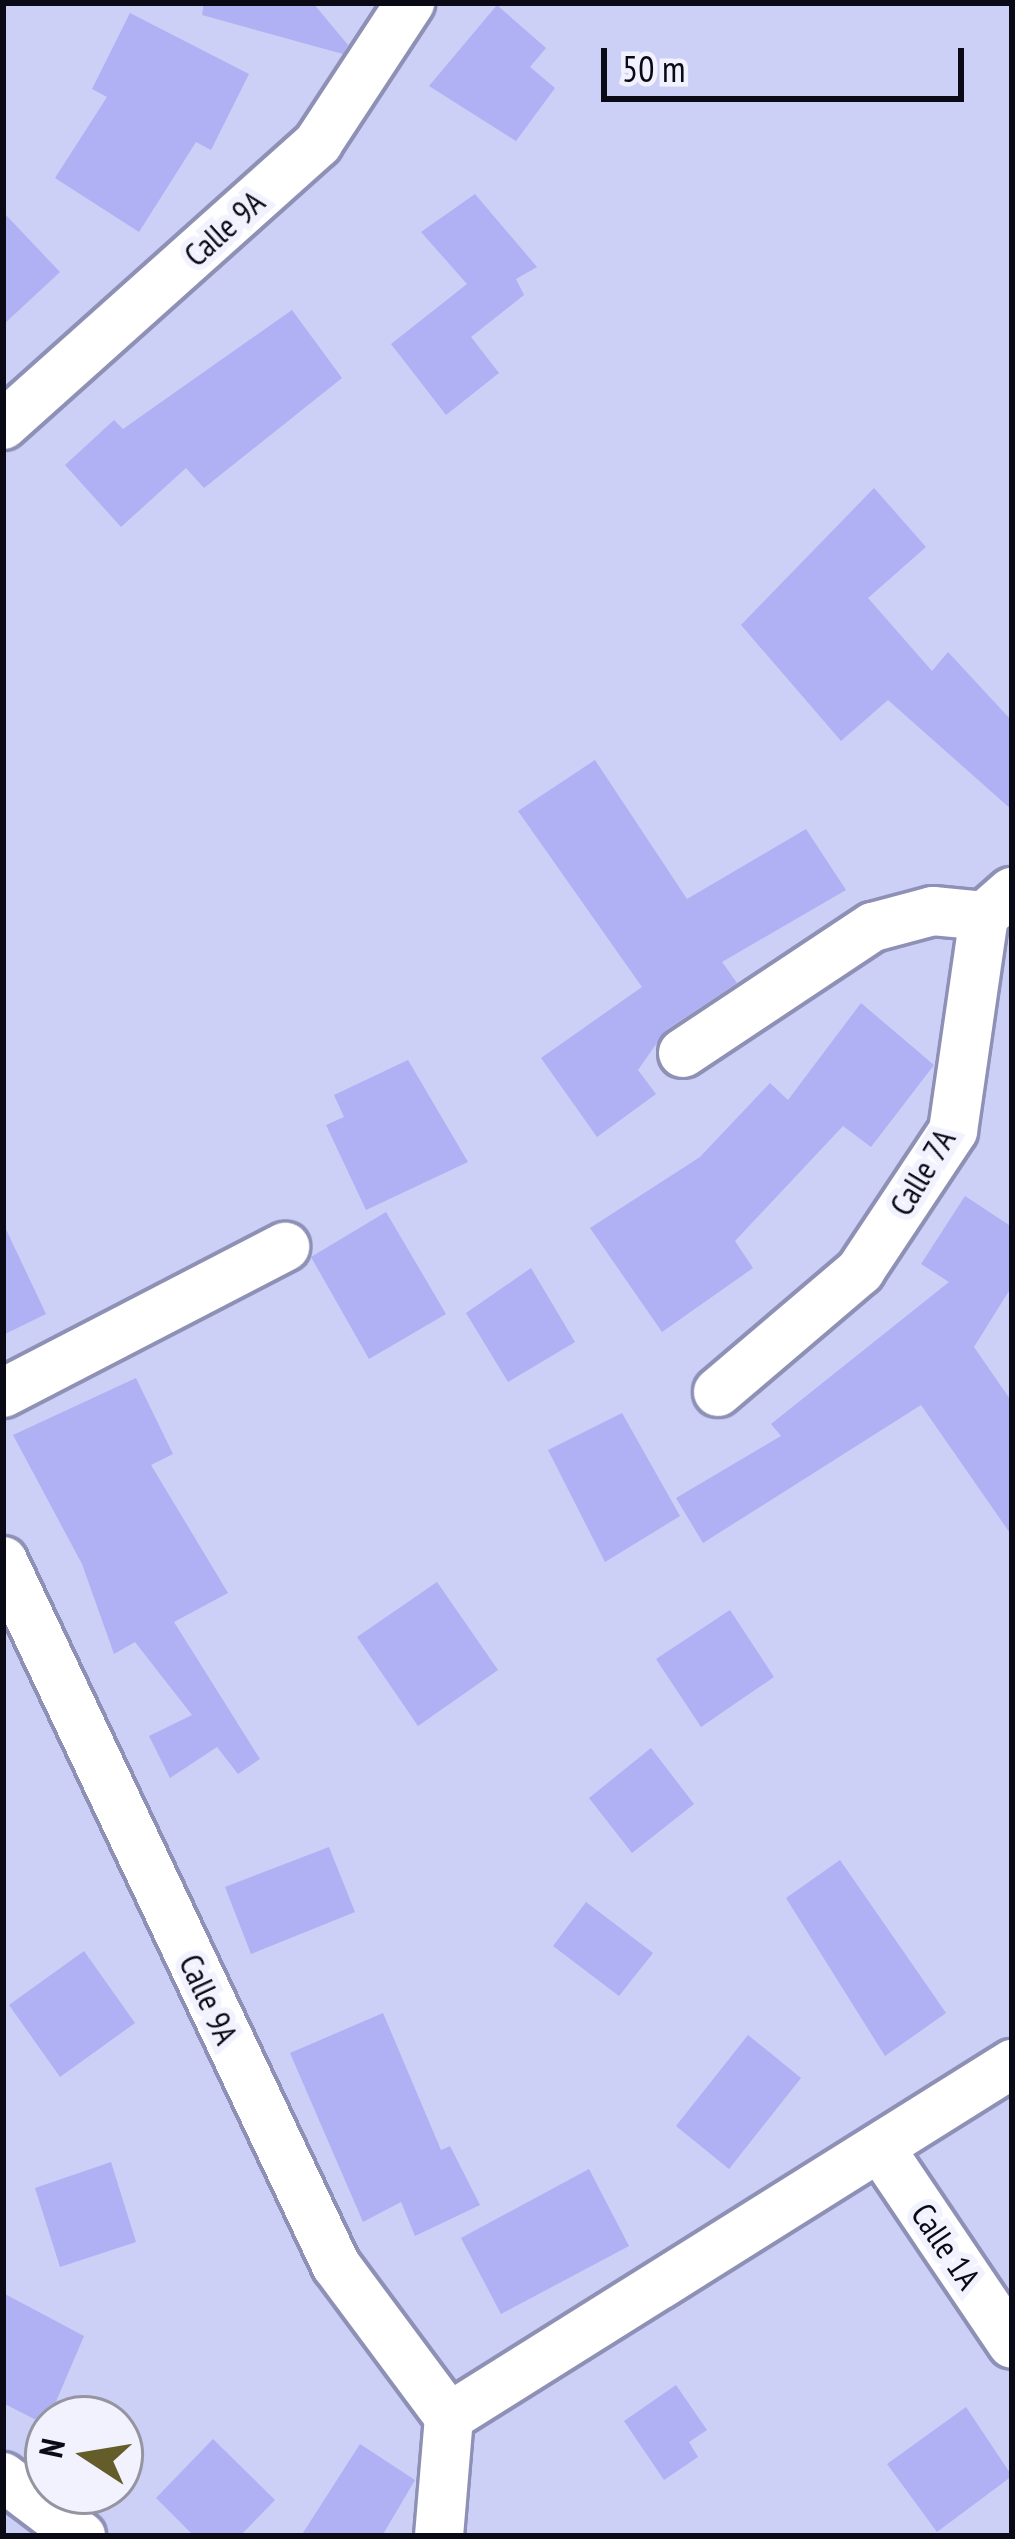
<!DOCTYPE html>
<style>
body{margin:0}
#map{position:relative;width:1015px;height:2539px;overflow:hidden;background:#cccff6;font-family:"PT Sans Narrow",sans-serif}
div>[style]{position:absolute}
.building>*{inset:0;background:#afb1f4}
.roads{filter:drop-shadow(3px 0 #8e91b5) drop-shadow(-3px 0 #8e91b5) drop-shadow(0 3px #8e91b5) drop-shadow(0 -3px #8e91b5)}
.minor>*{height:48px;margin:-24px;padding:0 24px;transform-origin:24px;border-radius:24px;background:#fff}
span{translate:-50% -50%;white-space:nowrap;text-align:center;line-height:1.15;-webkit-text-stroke:12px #f1f2fe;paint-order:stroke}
.street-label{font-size:33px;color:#0a0a17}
.frame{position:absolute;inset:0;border:6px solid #0a0a17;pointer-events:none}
.north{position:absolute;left:24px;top:2395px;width:120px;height:120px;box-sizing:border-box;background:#f1f2fe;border:3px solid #9595a2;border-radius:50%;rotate:282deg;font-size:33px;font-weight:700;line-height:48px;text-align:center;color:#0a0a17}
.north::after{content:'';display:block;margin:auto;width:42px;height:54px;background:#645d29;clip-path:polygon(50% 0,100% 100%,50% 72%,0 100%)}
.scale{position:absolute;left:601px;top:48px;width:363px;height:54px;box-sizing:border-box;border:6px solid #0a0a17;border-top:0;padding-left:15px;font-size:36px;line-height:42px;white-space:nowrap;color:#0a0a17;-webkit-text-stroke:9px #f1f2fe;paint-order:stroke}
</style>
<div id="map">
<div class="building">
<i style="clip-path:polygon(204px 3px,313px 3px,348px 45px,343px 54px,202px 15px)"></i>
<i style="clip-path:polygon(497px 5px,546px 48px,530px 67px,555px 88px,516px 141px,429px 86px)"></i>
<i style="clip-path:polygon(130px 13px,249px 74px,211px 150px,196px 142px,139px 232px,55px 178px,107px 97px,92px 89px)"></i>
<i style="clip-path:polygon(475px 194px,537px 267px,516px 279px,524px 295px,471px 337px,499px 373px,446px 415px,391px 344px,467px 284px,421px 232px)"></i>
<i style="clip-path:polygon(3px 212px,60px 272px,3px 325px)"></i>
<i style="clip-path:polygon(292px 310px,342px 378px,204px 488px,186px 468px,121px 527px,65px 465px,114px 420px,123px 429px)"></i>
<i style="clip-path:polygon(874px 488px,926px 547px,868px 598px,932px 671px,948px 652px,1012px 721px,1012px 810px,888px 700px,841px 741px,741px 625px)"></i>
<i style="clip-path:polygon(595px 760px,687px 899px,806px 829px,846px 890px,722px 962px,737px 983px,666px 1030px,638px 1070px,656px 1094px,597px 1137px,541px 1058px,642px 987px,518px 811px)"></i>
<i style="clip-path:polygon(861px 1003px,934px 1065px,871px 1147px,843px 1126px,735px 1241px,753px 1268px,662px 1332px,590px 1228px,700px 1157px,770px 1083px,788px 1100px)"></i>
<i style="clip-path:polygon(408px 1060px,468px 1162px,366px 1210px,326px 1125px,344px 1117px,334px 1095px)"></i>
<i style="clip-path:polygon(965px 1196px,1012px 1227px,1012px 1286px,974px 1347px,1012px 1402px,1012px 1536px,921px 1405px,703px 1543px,676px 1498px,781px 1436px,771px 1424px,949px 1282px,921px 1264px)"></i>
<i style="clip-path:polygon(386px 1212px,446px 1314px,369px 1359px,311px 1257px)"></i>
<i style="clip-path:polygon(3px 1223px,46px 1314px,3px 1335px)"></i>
<i style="clip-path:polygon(531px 1268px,575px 1342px,508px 1382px,466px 1313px)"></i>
<i style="clip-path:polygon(136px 1378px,173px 1454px,151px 1465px,228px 1593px,174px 1622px,260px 1759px,238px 1774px,217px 1747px,170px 1778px,149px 1736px,192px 1715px,135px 1642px,114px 1654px,82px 1564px,13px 1435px)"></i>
<i style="clip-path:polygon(622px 1413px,680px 1516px,605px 1562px,548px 1450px)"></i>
<i style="clip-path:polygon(437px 1582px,498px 1670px,418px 1726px,357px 1637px)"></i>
<i style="clip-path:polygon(730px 1610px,774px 1677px,701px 1727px,656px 1659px)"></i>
<i style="clip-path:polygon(651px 1748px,694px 1804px,632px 1853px,589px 1798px)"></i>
<i style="clip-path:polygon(329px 1847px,355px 1912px,251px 1954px,225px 1887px)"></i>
<i style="clip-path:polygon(840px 1860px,946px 2013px,885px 2056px,786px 1898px)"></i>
<i style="clip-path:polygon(586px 1902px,653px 1953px,619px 1996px,553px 1946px)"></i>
<i style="clip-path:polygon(84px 1951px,135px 2023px,60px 2077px,9px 2005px)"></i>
<i style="clip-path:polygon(383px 2013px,441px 2150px,450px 2146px,480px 2205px,415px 2236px,401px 2202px,363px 2222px,290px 2053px)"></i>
<i style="clip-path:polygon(748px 2035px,801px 2078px,729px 2169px,676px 2126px)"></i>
<i style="clip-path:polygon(111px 2162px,136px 2242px,60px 2267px,35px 2188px)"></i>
<i style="clip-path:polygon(589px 2169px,629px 2246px,501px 2314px,461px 2238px)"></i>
<i style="clip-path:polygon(3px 2293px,84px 2336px,46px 2425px,3px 2403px)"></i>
<i style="clip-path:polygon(676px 2385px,707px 2430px,689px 2442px,698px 2457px,664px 2480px,624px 2421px)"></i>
<i style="clip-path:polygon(966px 2407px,1012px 2476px,937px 2532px,887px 2464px)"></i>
<i style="clip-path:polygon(213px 2439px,275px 2500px,240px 2536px,194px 2536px,156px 2498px)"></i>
<i style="clip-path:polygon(360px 2444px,415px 2480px,382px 2536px,301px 2536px)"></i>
</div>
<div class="roads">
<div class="minor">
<i style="left:3px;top:425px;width:423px;rotate:-41.8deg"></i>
<i style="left:318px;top:143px;width:168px;rotate:-56.7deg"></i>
<i style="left:683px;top:1053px;width:228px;rotate:-33.6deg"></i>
<i style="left:873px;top:927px;width:62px;rotate:-14.9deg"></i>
<i style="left:933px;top:911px;width:51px;rotate:5.6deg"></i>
<i style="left:718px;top:1392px;width:187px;rotate:-40.4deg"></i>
<i style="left:860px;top:1271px;width:168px;rotate:-56.4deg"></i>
<i style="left:953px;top:1131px;width:217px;rotate:-81.8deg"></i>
<i style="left:984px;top:916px;width:37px;rotate:-41deg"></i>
<i style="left:3px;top:1393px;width:318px;rotate:-27.4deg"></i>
<i style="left:3px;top:1561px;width:779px;rotate:64.69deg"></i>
<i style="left:336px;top:2265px;width:189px;rotate:53.4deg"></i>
<i style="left:880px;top:2148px;width:236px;rotate:56deg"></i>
<i style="left:3px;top:2477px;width:98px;rotate:37.1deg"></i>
<i style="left:439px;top:2536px;width:119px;rotate:-85.2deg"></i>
<i style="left:449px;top:2417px;width:665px;rotate:-32.09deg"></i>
</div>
</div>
<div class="street-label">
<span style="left:224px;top:228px;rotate:-42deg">Calle 9A</span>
<span style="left:922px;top:1172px;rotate:-59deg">Calle 7A</span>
<span style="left:209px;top:1999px;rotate:65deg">Calle 9A</span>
<span style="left:946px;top:2246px;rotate:56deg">Calle 1A</span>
</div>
<div class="frame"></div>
<div class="north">N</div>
<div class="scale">50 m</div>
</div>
